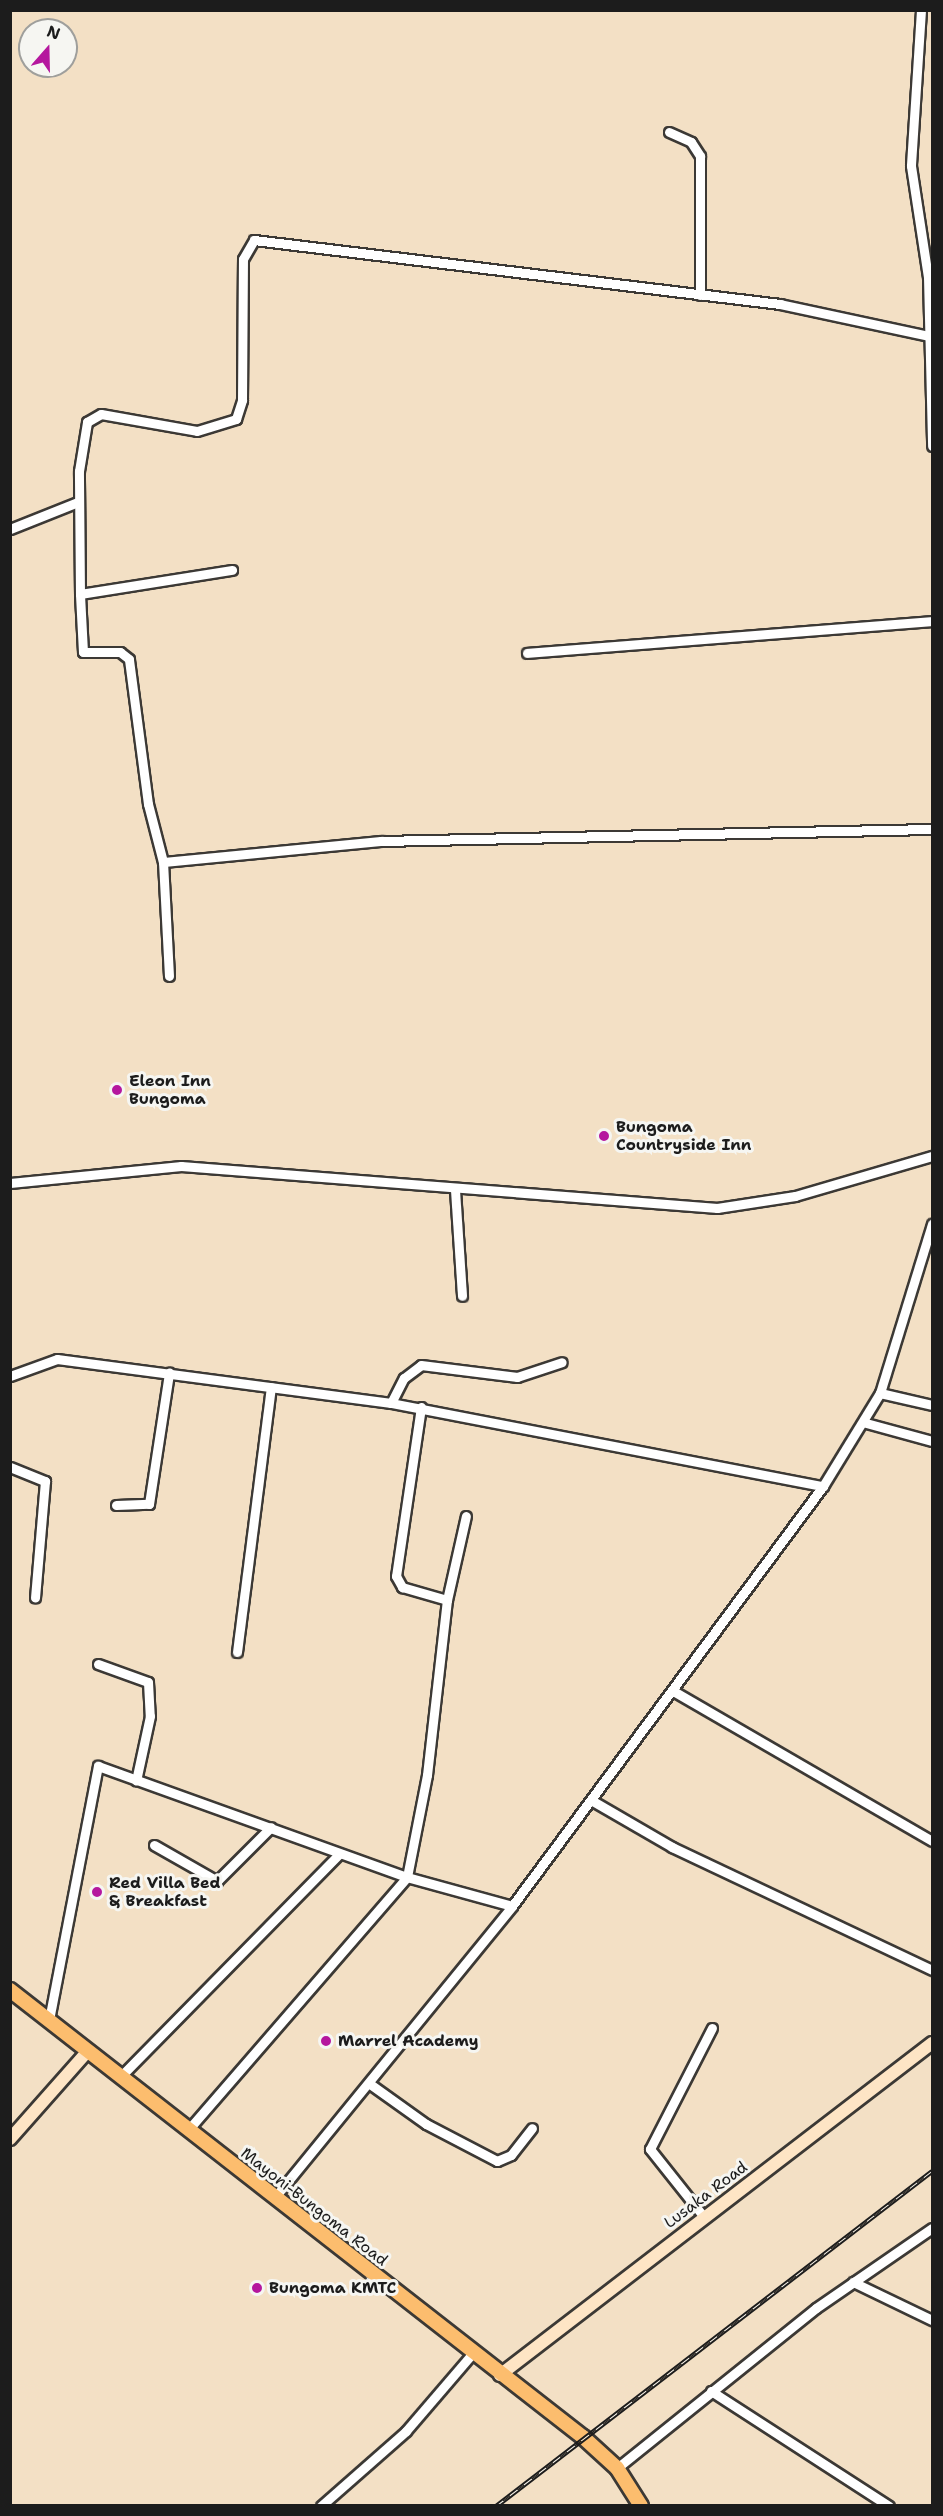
<!DOCTYPE html>
<style>
body{margin:0}
#map{position:relative;width:943px;height:2516px;overflow:hidden;background:#f3e0c5;font-family:"Shantell Sans",sans-serif}
div>[style]{position:absolute}
.roads{filter:drop-shadow(2px 0 #3c3935) drop-shadow(-2px 0 #3c3935) drop-shadow(0 2px #3c3935) drop-shadow(0 -2px #3c3935)}
.street>*{height:9px;margin:-4.5px;padding:0 4.5px;transform-origin:4.5px;border-radius:4.5px;background:#fff}
.secondary>*{height:12px;margin:-6px;padding:0 6px;transform-origin:6px;border-radius:6px;background:#fee5c5}
.primary>*{height:14px;margin:-7px;padding:0 7px;transform-origin:7px;border-radius:7px;background:#fcbd6e}
.rail>*{height:5px;margin-top:-2.5px;transform-origin:0;background:repeating-linear-gradient(90deg,#f6f6f2 0 9px,#1c1c1c 0 18px);box-sizing:border-box;border-block:2px solid #1c1c1c}
.dots>*{width:16px;height:16px;translate:-50% -50%;box-sizing:border-box;border:3px solid #f6f6f2;border-radius:50%}
span{translate:-50% -50%;white-space:nowrap;text-align:center;line-height:1.15;-webkit-text-stroke:6px #f6f6f2;paint-order:stroke}
.poi-label{font-size:16px;color:#1c1c1c;font-weight:700}
.left{translate:0 -50%;text-align:left}
.street-label{font-size:16px;color:#1c1c1c}
.frame{position:absolute;inset:0;border:12px solid #1c1c1c;pointer-events:none}
.north{position:absolute;left:18px;top:18px;width:60px;height:60px;box-sizing:border-box;background:#f6f6f2;border:2px solid #9f9f9c;border-radius:50%;rotate:20deg;font-size:16px;font-weight:700;line-height:24px;text-align:center;color:#1c1c1c}
.north::after{content:'';display:block;margin:auto;width:21px;height:27px;background:#b5179e;clip-path:polygon(50% 0,100% 100%,50% 72%,0 100%)}
</style>
<div id="map">
<div class="roads">
<div class="street">
<i style="left:921px;top:10px;width:156px;rotate:93.7deg"></i>
<i style="left:911px;top:166px;width:112px;rotate:81.3deg"></i>
<i style="left:928px;top:277px;width:169px;rotate:88.6deg"></i>
<i style="left:669px;top:132px;width:24px;rotate:24deg"></i>
<i style="left:691px;top:142px;width:17px;rotate:57deg"></i>
<i style="left:700px;top:156px;width:139px;rotate:90deg"></i>
<i style="left:10px;top:529px;width:73px;rotate:-21.7deg"></i>
<i style="left:80px;top:594px;width:123px;rotate:-90.5deg"></i>
<i style="left:79px;top:471px;width:50px;rotate:-80.7deg"></i>
<i style="left:87px;top:422px;width:16px;rotate:-30deg"></i>
<i style="left:101px;top:414px;width:97px;rotate:10deg"></i>
<i style="left:197px;top:431px;width:41px;rotate:-17.1deg"></i>
<i style="left:236px;top:419px;width:20px;rotate:-72deg"></i>
<i style="left:242px;top:400px;width:141px;rotate:-89.6deg"></i>
<i style="left:243px;top:259px;width:22px;rotate:-60deg"></i>
<i style="left:254px;top:240px;width:530px;rotate:6.94deg"></i>
<i style="left:780px;top:304px;width:152px;rotate:12.1deg"></i>
<i style="left:527px;top:653px;width:406px;rotate:-4.5deg"></i>
<i style="left:163px;top:862px;width:219px;rotate:-5.5deg"></i>
<i style="left:381px;top:841px;width:551px;rotate:-1.25deg"></i>
<i style="left:169px;top:976px;width:114px;rotate:-93deg"></i>
<i style="left:163px;top:862px;width:60px;rotate:-104.5deg"></i>
<i style="left:148px;top:804px;width:146px;rotate:-97.5deg"></i>
<i style="left:129px;top:659px;width:11px;rotate:-142deg"></i>
<i style="left:120px;top:652px;width:37px;rotate:180deg"></i>
<i style="left:83px;top:652px;width:58px;rotate:-93deg"></i>
<i style="left:80px;top:594px;width:154px;rotate:-9deg"></i>
<i style="left:10px;top:1183px;width:172px;rotate:-5.7deg"></i>
<i style="left:181px;top:1166px;width:538px;rotate:4.48deg"></i>
<i style="left:717px;top:1208px;width:79px;rotate:-8.7deg"></i>
<i style="left:795px;top:1196px;width:143px;rotate:-16.3deg"></i>
<i style="left:455px;top:1190px;width:106px;rotate:86.2deg"></i>
<i style="left:10px;top:1376px;width:50px;rotate:-19.9deg"></i>
<i style="left:57px;top:1359px;width:337px;rotate:7.5deg"></i>
<i style="left:391px;top:1403px;width:440px;rotate:10.9deg"></i>
<i style="left:880px;top:1393px;width:53px;rotate:13deg"></i>
<i style="left:391px;top:1403px;width:28px;rotate:-63deg"></i>
<i style="left:404px;top:1378px;width:21px;rotate:-37deg"></i>
<i style="left:421px;top:1365px;width:97px;rotate:7.1deg"></i>
<i style="left:517px;top:1377px;width:47px;rotate:-18.4deg"></i>
<i style="left:421px;top:1407px;width:171px;rotate:98.4deg"></i>
<i style="left:396px;top:1576px;width:13px;rotate:61deg"></i>
<i style="left:402px;top:1587px;width:47px;rotate:16.1deg"></i>
<i style="left:866px;top:1423px;width:68px;rotate:15.3deg"></i>
<i style="left:10px;top:1467px;width:38px;rotate:22deg"></i>
<i style="left:45px;top:1481px;width:117px;rotate:94.9deg"></i>
<i style="left:116px;top:1505px;width:33px;rotate:-2deg"></i>
<i style="left:149px;top:1504px;width:133px;rotate:-81.3deg"></i>
<i style="left:237px;top:1652px;width:267px;rotate:-82.7deg"></i>
<i style="left:98px;top:1664px;width:53px;rotate:19.8deg"></i>
<i style="left:148px;top:1682px;width:34px;rotate:87deg"></i>
<i style="left:150px;top:1716px;width:66px;rotate:102.2deg"></i>
<i style="left:675px;top:1692px;width:297px;rotate:30.1deg"></i>
<i style="left:591px;top:1800px;width:94px;rotate:30.1deg"></i>
<i style="left:672px;top:1847px;width:288px;rotate:25.3deg"></i>
<i style="left:154px;top:1845px;width:73px;rotate:29.7deg"></i>
<i style="left:217px;top:1881px;width:76px;rotate:-45deg"></i>
<i style="left:49px;top:2020px;width:259px;rotate:-79.1deg"></i>
<i style="left:98px;top:1766px;width:328px;rotate:19.8deg"></i>
<i style="left:407px;top:1877px;width:109px;rotate:15.4deg"></i>
<i style="left:121px;top:2076px;width:311px;rotate:-45.5deg"></i>
<i style="left:370px;top:2084px;width:69px;rotate:35.5deg"></i>
<i style="left:426px;top:2124px;width:80px;rotate:27.5deg"></i>
<i style="left:497px;top:2161px;width:15px;rotate:-23deg"></i>
<i style="left:511px;top:2155px;width:34px;rotate:-52deg"></i>
<i style="left:188px;top:2130px;width:335px;rotate:-49.1deg"></i>
<i style="left:407px;top:1877px;width:104px;rotate:-78.9deg"></i>
<i style="left:427px;top:1775px;width:176px;rotate:-83.5deg"></i>
<i style="left:447px;top:1600px;width:86px;rotate:-77.3deg"></i>
<i style="left:275px;top:2197px;width:375px;rotate:-50.8deg"></i>
<i style="left:512px;top:1906px;width:523px;rotate:-53.48deg"></i>
<i style="left:823px;top:1486px;width:109px;rotate:-58.5deg"></i>
<i style="left:880px;top:1393px;width:177px;rotate:-72.9deg"></i>
<i style="left:704px;top:2217px;width:87px;rotate:-128.5deg"></i>
<i style="left:650px;top:2149px;width:136px;rotate:-62.9deg"></i>
<i style="left:853px;top:2282px;width:88px;rotate:25.7deg"></i>
<i style="left:711px;top:2391px;width:212px;rotate:32.9deg"></i>
<i style="left:617px;top:2468px;width:255px;rotate:-38.8deg"></i>
<i style="left:816px;top:2308px;width:141px;rotate:-34.6deg"></i>
<i style="left:321px;top:2506px;width:113px;rotate:-41.4deg"></i>
<i style="left:406px;top:2431px;width:101px;rotate:-49.4deg"></i>
</div>
<div class="secondary">
<i style="left:10px;top:2139px;width:116px;rotate:-48.5deg"></i>
<i style="left:500px;top:2375px;width:545px;rotate:-37.54deg"></i>
</div>
<div class="primary">
<i style="left:10px;top:1990px;width:727px;rotate:37.96deg"></i>
<i style="left:583px;top:2437px;width:46px;rotate:42.4deg"></i>
<i style="left:617px;top:2468px;width:45px;rotate:57.7deg"></i>
</div>
</div>
<div class="rail">
<i style="left:496px;top:2506px;width:550px;rotate:-37.54deg"></i>
</div>
<div class="dots">
<i style="left:117px;top:1090px;background:#b5179e"></i>
<i style="left:604px;top:1136px;background:#b5179e"></i>
<i style="left:97px;top:1892px;background:#b5179e"></i>
<i style="left:326px;top:2041px;background:#b5179e"></i>
<i style="left:257px;top:2288px;background:#b5179e"></i>
</div>
<div class="poi-label">
<span class="left" style="left:129px;top:1090px">Eleon Inn<br>Bungoma</span>
<span class="left" style="left:616px;top:1136px">Bungoma<br>Countryside Inn</span>
<span class="left" style="left:109px;top:1892px">Red Villa Bed<br>&amp; Breakfast</span>
<span class="left" style="left:338px;top:2041px">Marrel Academy</span>
<span class="left" style="left:269px;top:2288px">Bungoma KMTC</span>
</div>
<div class="street-label">
<span style="left:706px;top:2195px;rotate:-37deg">Lusaka Road</span>
<span style="left:314px;top:2207px;rotate:38deg">Mayoni-Bungoma Road</span>
</div>
<div class="frame"></div>
<div class="north">N</div>
</div>
